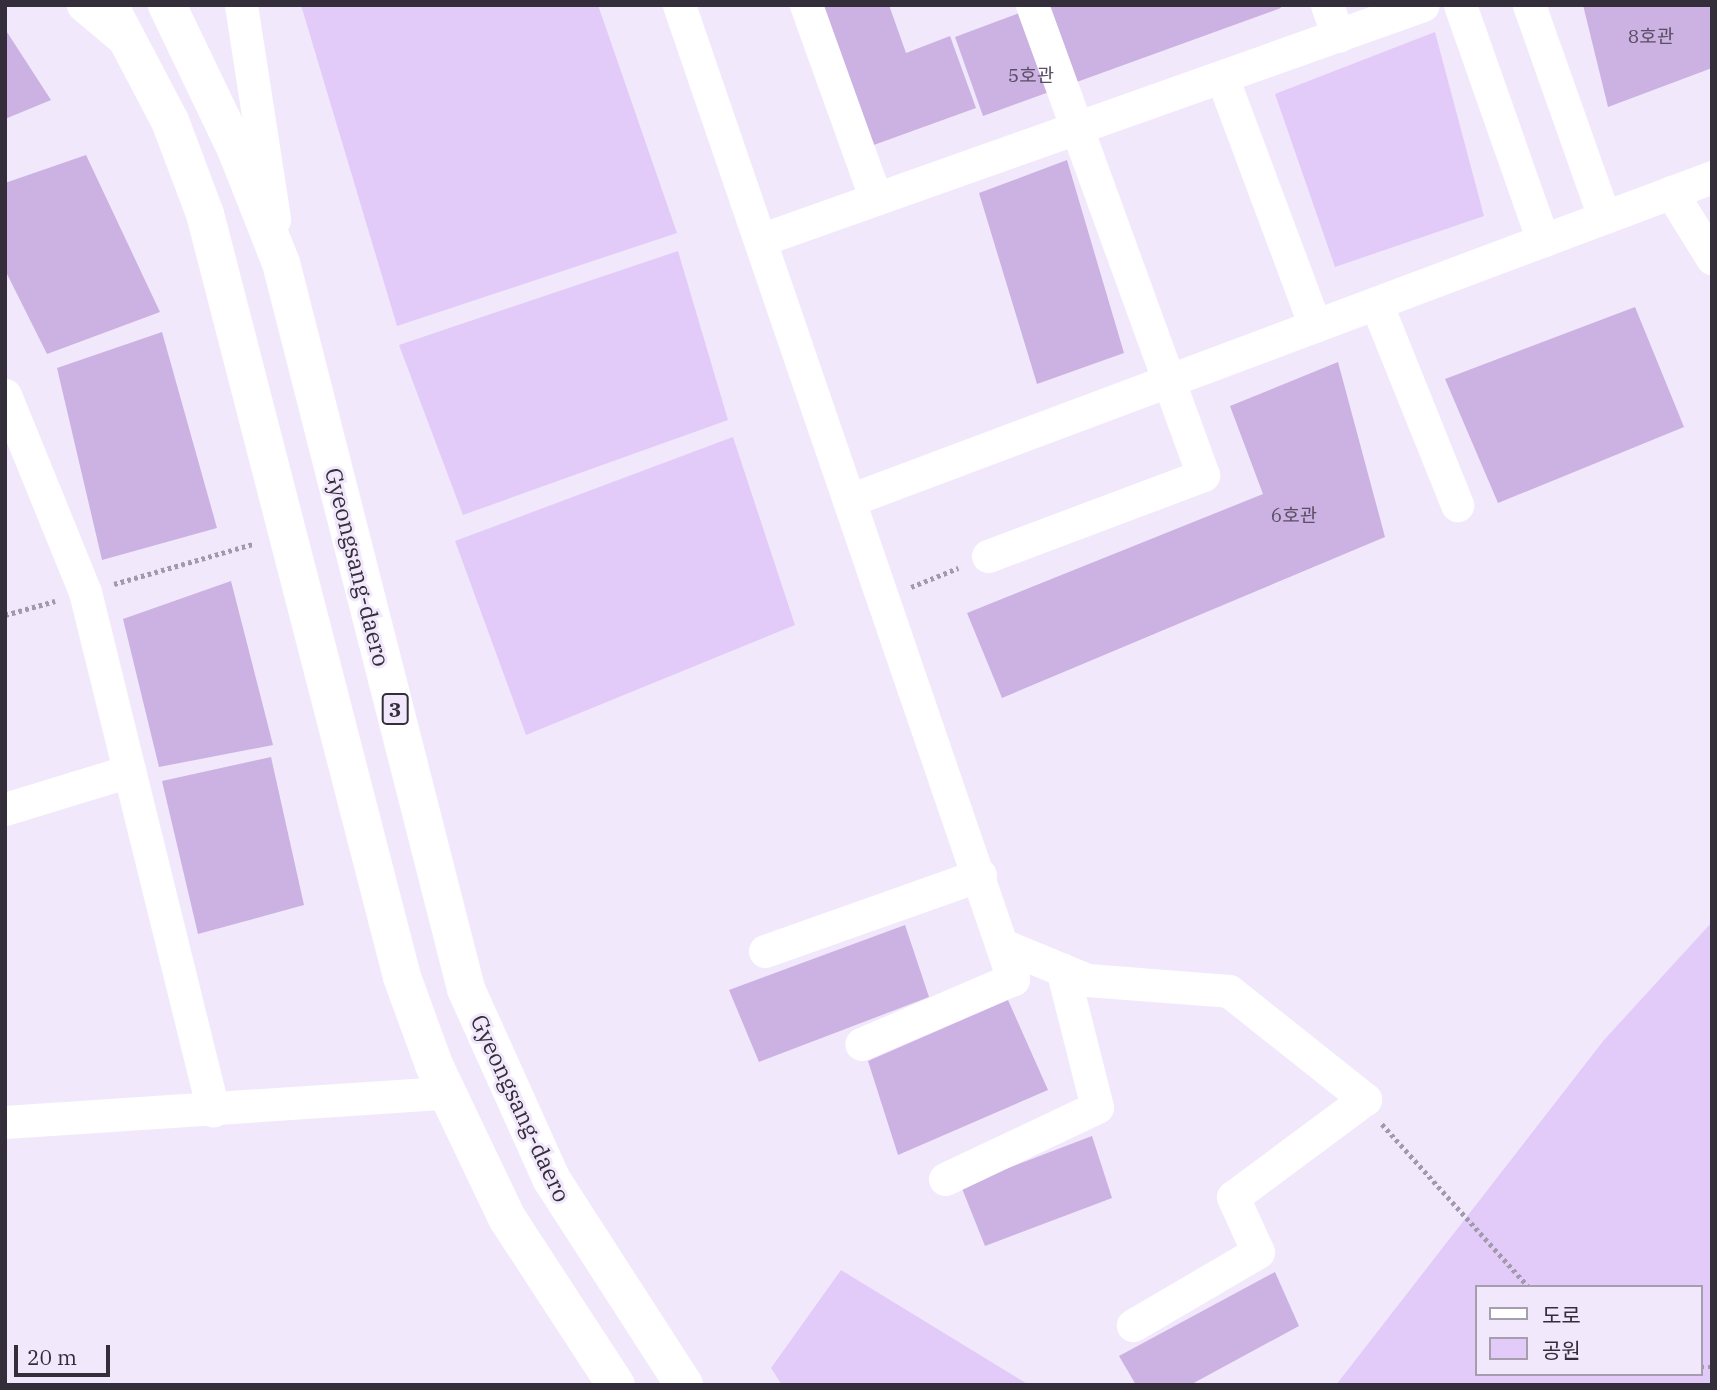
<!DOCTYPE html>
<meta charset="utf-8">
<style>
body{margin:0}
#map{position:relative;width:1717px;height:1390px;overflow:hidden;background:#f2e8fc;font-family:"IBM Plex Serif","Noto Sans KR",serif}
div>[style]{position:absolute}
.green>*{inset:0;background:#e2cbf8}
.building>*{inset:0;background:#cbb2e2}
.path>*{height:4.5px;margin-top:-2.25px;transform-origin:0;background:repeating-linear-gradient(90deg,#a299aa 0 3.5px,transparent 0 7px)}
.minor>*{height:33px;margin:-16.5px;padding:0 16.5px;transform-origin:16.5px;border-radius:16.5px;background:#fff}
.major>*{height:38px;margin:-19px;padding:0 19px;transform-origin:19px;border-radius:19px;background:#fff}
span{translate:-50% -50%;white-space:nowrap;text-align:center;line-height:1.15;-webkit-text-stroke:6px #f2e8fc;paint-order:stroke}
.number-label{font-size:19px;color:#5a4f64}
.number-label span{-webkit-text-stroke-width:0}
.shield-label span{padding:2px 5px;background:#f2e8fc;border:2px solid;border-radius:5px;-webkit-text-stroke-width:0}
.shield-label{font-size:21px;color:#342e3a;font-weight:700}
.street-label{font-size:23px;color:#342e3a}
.frame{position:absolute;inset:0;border:7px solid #342e3a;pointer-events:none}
.legend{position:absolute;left:1475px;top:1285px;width:228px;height:91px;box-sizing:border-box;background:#f2e8fc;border:2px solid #a69eae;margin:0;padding:9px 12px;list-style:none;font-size:21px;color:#342e3a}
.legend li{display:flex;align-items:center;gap:14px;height:35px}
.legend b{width:35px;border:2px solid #a69eae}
.scale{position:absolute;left:14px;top:1345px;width:96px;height:32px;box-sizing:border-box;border:4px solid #342e3a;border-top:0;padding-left:9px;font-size:21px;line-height:24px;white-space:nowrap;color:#342e3a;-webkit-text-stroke:5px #f2e8fc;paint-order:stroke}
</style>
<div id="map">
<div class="green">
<i style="clip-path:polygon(301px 5px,598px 5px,677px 233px,397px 326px)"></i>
<i style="clip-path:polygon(1435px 32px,1484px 216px,1335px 267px,1275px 94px)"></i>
<i style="clip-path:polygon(678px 251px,728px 420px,463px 515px,399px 345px)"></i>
<i style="clip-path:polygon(733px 437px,795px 625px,526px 735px,455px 541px)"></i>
<i style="clip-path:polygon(evenodd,1712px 922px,1712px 1385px,1336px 1385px,1604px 1040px,1712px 922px,1477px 1287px,1701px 1287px,1701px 1374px,1477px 1374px,1477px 1287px)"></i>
<i style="clip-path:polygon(841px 1270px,1029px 1385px,782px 1385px,771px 1368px)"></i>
</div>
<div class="building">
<i style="clip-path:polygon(821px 5px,889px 5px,906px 53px,950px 36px,976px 108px,871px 146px)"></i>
<i style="clip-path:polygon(1041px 5px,1280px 5px,1281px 8px,983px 116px,955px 37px)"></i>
<i style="clip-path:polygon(1583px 5px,1712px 5px,1712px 68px,1608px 107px)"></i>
<i style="clip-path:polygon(5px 29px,51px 100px,5px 119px)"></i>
<i style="clip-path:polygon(86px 155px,160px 312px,47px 354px,5px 270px,5px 183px)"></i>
<i style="clip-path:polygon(1067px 160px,1124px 353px,1037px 384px,979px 193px)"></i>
<i style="clip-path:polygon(1635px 307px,1684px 427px,1498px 503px,1445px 379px)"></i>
<i style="clip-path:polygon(162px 332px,217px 528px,102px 560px,57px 368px)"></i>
<i style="clip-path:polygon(1338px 362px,1385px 537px,1002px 698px,967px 613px,1263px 494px,1230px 406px)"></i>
<i style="clip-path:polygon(231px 581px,273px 745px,159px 767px,123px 619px)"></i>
<i style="clip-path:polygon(271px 757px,304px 905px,198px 934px,162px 781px)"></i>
<i style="clip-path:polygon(905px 925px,929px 997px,759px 1062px,729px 990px)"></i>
<i style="clip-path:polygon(1008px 1000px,1048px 1090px,898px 1155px,868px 1061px)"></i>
<i style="clip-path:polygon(1092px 1136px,1112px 1198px,985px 1246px,961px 1186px)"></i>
<i style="clip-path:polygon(1275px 1272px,1299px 1326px,1190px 1385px,1136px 1385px,1119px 1356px)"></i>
</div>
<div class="path">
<i style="left:114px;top:584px;width:145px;rotate:-16.1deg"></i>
<i style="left:911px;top:587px;width:51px;rotate:-22deg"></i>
<i style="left:5px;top:615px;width:52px;rotate:-15.6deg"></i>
<i style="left:1382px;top:1124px;width:219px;rotate:48deg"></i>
<i style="left:1701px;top:1367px;width:11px"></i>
</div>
<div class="minor">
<i style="left:83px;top:5px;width:57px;rotate:40.1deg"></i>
<i style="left:241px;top:5px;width:217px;rotate:81.2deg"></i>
<i style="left:679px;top:5px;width:1030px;rotate:71.07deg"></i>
<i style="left:1013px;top:979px;width:165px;rotate:156.8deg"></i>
<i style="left:806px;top:5px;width:206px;rotate:70.2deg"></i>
<i style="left:1327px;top:5px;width:33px;rotate:70deg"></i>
<i style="left:1460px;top:5px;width:250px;rotate:70.6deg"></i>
<i style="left:1529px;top:5px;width:225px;rotate:70.5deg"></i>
<i style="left:1222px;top:77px;width:266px;rotate:69.5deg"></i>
<i style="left:1671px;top:192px;width:78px;rotate:58.2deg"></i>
<i style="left:760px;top:240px;width:703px;rotate:-19.52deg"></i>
<i style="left:1376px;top:303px;width:218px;rotate:68.1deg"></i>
<i style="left:5px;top:395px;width:213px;rotate:67.9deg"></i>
<i style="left:85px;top:592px;width:534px;rotate:76.12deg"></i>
<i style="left:850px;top:500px;width:921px;rotate:-20.54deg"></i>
<i style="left:988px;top:556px;width:230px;rotate:-20.6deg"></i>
<i style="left:1203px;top:475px;width:500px;rotate:-109.99deg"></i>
<i style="left:5px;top:809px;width:130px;rotate:-17deg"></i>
<i style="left:1005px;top:946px;width:89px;rotate:22.5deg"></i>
<i style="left:1087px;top:980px;width:142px;rotate:4.4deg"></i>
<i style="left:1229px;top:991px;width:174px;rotate:38.5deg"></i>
<i style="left:1365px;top:1099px;width:164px;rotate:143.4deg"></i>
<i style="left:1233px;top:1197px;width:60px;rotate:65.6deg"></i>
<i style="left:1258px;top:1252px;width:145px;rotate:149.7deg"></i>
<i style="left:765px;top:951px;width:228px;rotate:-19.5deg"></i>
<i style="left:5px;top:1122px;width:443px;rotate:-3.8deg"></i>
<i style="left:945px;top:1179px;width:168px;rotate:-25.3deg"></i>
<i style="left:1097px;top:1107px;width:142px;rotate:-104.2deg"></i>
</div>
<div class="major">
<i style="left:109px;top:5px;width:131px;rotate:62.3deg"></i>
<i style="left:170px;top:121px;width:99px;rotate:69.4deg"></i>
<i style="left:205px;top:214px;width:788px;rotate:75.52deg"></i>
<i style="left:402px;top:977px;width:94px;rotate:70deg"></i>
<i style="left:434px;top:1065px;width:170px;rotate:64.5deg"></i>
<i style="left:507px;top:1218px;width:199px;rotate:56.9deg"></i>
<i style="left:167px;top:5px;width:160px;rotate:64.4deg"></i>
<i style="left:236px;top:149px;width:123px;rotate:68.5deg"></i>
<i style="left:281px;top:263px;width:749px;rotate:75.7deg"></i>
<i style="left:466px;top:989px;width:209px;rotate:65.8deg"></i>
<i style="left:552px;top:1180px;width:244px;rotate:57.2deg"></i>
</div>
<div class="number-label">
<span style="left:1651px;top:37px">8호관</span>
<span style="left:1031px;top:76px">5호관</span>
<span style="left:1294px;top:516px">6호관</span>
</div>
<div class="shield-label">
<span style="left:395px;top:709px">3</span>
</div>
<div class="street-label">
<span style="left:358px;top:567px;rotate:76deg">Gyeongsang-daero</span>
<span style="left:521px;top:1108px;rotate:65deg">Gyeongsang-daero</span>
</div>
<div class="frame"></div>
<ul class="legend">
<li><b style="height:9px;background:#fff"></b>도로</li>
<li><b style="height:19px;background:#e2cbf8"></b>공원</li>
</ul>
<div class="scale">20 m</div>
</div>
